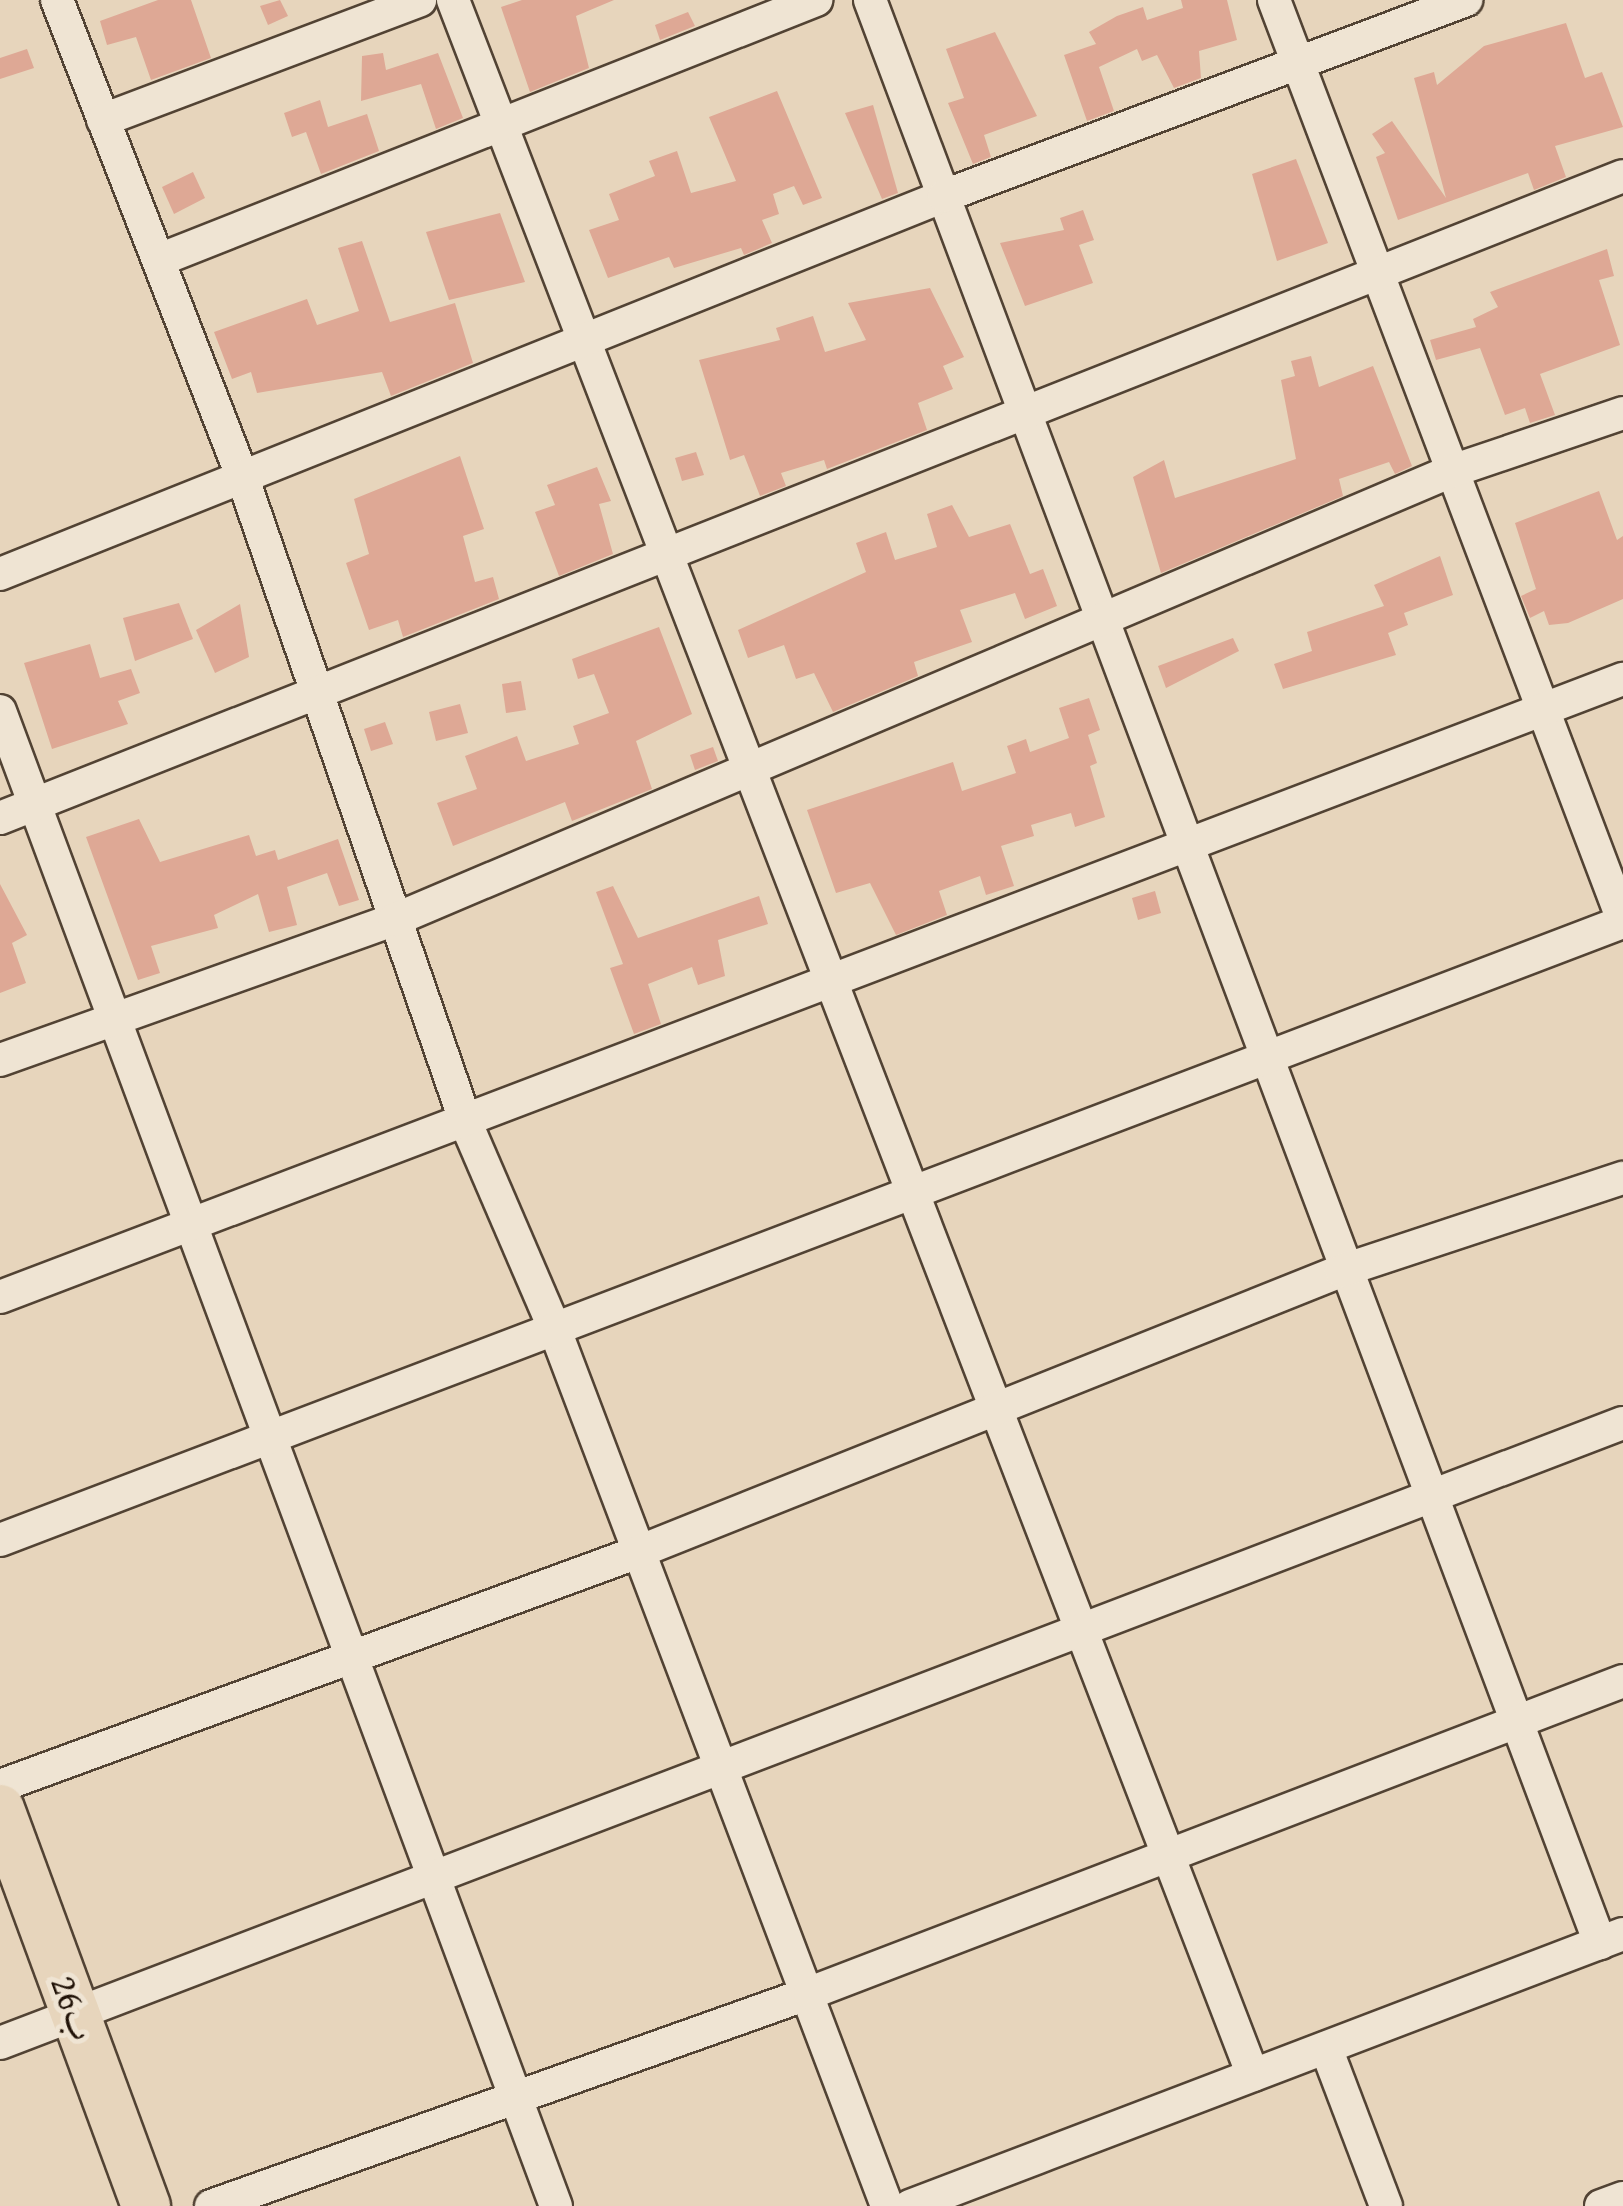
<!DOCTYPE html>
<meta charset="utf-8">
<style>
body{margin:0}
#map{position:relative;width:1623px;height:2206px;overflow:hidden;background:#e7d5bc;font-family:"Gentium Book Plus",Amiri,serif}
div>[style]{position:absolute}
.building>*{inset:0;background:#dea895}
.roads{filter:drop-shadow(2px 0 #524334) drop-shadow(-2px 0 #524334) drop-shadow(0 2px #524334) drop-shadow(0 -2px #524334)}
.minor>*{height:32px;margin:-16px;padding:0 16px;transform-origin:16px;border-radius:16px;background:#efe4d3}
.highway>*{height:48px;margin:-24px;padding:0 24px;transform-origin:24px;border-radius:24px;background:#e7d5bc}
span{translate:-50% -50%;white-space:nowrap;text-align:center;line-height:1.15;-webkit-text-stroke:10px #efe4d3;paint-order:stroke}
.street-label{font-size:35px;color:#201207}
</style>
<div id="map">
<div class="building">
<i style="clip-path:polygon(158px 0,191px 0,211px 58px,151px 80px,136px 37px,107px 45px,100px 21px)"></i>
<i style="clip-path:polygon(280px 0,288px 16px,268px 25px,260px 6px)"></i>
<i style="clip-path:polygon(522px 0,614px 0,576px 16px,589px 68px,530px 92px,501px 7px)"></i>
<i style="clip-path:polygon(1181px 0,1227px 0,1237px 40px,1199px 51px,1201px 78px,1174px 88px,1157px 55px,1142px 61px,1137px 49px,1099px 67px,1114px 111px,1087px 121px,1064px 55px,1096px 44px,1089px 32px,1117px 16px,1143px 7px,1147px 20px,1183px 8px)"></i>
<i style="clip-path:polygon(688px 12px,695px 26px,660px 40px,655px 25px)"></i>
<i style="clip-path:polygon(1566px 23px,1585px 78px,1602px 72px,1623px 127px,1555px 146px,1566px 177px,1534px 190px,1528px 173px,1398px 220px,1376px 157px,1385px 153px,1372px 134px,1392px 121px,1446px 198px,1414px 78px,1434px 72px,1437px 85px,1484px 46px)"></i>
<i style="clip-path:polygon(995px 32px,1037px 116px,984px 135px,991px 157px,973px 164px,948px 103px,964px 98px,946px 49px)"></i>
<i style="clip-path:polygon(27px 49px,34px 68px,0 79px,0 58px)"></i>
<i style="clip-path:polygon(383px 53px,386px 70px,438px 53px,463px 118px,436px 129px,421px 84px,361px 101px,362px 56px)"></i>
<i style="clip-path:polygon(777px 91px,822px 198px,803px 205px,794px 186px,773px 194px,779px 214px,762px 220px,772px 243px,744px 255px,741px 248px,674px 268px,669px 257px,608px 278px,589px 230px,619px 220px,609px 194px,655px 176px,649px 161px,677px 151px,691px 193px,736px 181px,709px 117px)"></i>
<i style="clip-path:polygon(320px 100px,328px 127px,367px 114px,379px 151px,321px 174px,306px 132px,292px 137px,284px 113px)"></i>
<i style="clip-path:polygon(873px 105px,898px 193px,882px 199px,845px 113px)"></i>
<i style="clip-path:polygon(1296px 159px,1328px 243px,1277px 261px,1252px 174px)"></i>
<i style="clip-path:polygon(193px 172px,205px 198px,174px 214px,162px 187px)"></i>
<i style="clip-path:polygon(1083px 210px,1094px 240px,1079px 245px,1093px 283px,1025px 306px,1000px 243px,1064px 230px,1060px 218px)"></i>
<i style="clip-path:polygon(500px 213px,525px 282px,449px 300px,426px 232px)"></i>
<i style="clip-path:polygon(362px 241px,390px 322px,455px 303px,473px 363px,391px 396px,382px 372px,257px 393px,251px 372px,232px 379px,214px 332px,307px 299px,317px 325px,359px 311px,338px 248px)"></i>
<i style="clip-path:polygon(1607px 249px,1614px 276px,1599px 280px,1620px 345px,1540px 374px,1555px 415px,1530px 423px,1525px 408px,1505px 415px,1480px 348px,1436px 360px,1430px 340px,1476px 327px,1473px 319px,1498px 307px,1490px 292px)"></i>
<i style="clip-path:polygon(930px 288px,964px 357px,943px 366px,953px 389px,918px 403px,927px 430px,827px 469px,824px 460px,781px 473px,786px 486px,760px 496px,744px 455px,730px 460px,699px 360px,780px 340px,776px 328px,813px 316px,825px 352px,866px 340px,848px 303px)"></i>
<i style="clip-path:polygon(1311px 356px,1319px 387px,1373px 366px,1412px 466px,1395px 474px,1389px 462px,1339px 479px,1343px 496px,1161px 573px,1133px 477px,1164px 460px,1175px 498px,1296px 459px,1281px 380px,1295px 376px,1291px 361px)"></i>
<i style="clip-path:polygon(696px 452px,704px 475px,682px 481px,675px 458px)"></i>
<i style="clip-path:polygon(460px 456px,484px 529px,463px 536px,475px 582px,493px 577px,499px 599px,403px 637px,398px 620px,369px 630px,346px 563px,369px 554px,354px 499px)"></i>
<i style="clip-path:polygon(597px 467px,611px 501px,599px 504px,613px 554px,559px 576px,535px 512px,555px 505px,547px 485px)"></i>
<i style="clip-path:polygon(1599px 491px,1617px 540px,1623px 536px,1623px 599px,1568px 623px,1549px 625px,1544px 611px,1530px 618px,1521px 596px,1536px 589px,1515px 523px)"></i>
<i style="clip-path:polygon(952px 505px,969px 537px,1010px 524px,1030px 574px,1043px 569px,1057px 606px,1025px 619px,1015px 593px,960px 610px,972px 642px,914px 662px,918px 676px,833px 712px,814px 673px,796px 679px,784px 645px,748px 658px,738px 630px,866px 572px,856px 543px,886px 532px,895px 560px,937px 547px,927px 514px)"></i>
<i style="clip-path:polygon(1440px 556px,1453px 595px,1404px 613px,1408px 625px,1388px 633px,1396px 655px,1283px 689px,1274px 664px,1312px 651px,1307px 632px,1384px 606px,1374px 585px)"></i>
<i style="clip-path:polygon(179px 603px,193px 639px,135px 661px,123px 618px)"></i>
<i style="clip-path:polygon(240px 604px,249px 657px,215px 673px,196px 630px)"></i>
<i style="clip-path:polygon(659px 627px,692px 714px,636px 741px,652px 789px,572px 821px,565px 802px,453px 846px,437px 803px,477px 789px,465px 756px,517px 736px,526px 761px,579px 744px,573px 726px,609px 713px,594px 674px,578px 679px,572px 659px)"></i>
<i style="clip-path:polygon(1233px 638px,1239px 651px,1166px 688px,1158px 666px)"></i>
<i style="clip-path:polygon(90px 644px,100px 678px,131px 669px,140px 693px,118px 701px,128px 724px,52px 749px,24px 663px)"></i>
<i style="clip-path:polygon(521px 681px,526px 710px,506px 713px,502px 684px)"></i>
<i style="clip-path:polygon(1089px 698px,1100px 730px,1088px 735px,1097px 763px,1090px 766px,1105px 817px,1075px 827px,1071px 813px,1031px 825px,1034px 836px,1001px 846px,1014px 886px,986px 895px,980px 876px,939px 891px,947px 915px,896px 935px,870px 883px,836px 893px,807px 810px,953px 762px,962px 791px,1016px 773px,1007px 746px,1026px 739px,1030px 752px,1069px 738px,1059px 708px)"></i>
<i style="clip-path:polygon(460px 704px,468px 733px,436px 741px,429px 712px)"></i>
<i style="clip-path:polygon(385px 722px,393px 744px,371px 751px,364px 729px)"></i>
<i style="clip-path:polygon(713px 747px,718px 761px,695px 770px,690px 755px)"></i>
<i style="clip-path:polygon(139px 819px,160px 862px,249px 835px,256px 856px,275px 850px,278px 860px,338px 839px,359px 900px,339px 906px,327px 873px,287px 887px,297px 925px,269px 932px,258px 894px,214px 915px,218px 928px,151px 946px,160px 973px,138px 980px,86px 837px)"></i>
<i style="clip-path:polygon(0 884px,27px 935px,12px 943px,26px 983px,0 993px)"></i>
<i style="clip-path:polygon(613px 886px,638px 938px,759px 896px,768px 924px,718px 940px,725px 976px,698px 985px,692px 967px,648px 984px,661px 1024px,634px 1034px,610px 968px,623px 964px,596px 892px)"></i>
<i style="clip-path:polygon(1155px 891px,1161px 913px,1138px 920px,1132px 898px)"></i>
</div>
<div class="roads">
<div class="minor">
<i style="left:57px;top:0;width:511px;rotate:68.76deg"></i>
<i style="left:242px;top:476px;width:685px;rotate:70.9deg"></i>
<i style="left:466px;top:1123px;width:225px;rotate:66.7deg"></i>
<i style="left:555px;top:1330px;width:937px;rotate:69.24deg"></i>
<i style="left:453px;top:0;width:2224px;rotate:68.92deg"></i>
<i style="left:870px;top:0;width:2076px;rotate:69.41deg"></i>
<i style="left:1274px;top:0;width:984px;rotate:69.23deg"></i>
<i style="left:103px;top:120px;width:339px;rotate:-20.7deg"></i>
<i style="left:159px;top:260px;width:707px;rotate:-21.59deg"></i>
<i style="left:0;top:574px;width:1017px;rotate:-21.82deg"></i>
<i style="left:944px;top:196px;width:558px;rotate:-20.58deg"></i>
<i style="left:0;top:711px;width:1595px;rotate:69.6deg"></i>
<i style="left:0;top:818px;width:1745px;rotate:-21.58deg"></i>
<i style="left:0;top:1060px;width:418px;rotate:-19.6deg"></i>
<i style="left:394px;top:920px;width:1149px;rotate:-23deg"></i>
<i style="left:1452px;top:471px;width:181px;rotate:-18.7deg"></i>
<i style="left:0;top:1297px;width:1737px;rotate:-20.85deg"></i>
<i style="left:0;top:1540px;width:1737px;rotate:-20.85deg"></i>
<i style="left:0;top:1786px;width:674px;rotate:-20.13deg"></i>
<i style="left:633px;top:1554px;width:762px;rotate:-21.79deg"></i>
<i style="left:1341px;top:1271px;width:297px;rotate:-18.3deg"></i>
<i style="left:0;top:2043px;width:1737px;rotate:-20.91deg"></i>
<i style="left:1326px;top:2048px;width:169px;rotate:69.2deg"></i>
<i style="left:211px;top:2206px;width:636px;rotate:-19.58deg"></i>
<i style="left:810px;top:1993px;width:871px;rotate:-20.99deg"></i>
<i style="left:910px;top:2206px;width:763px;rotate:-20.88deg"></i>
<i style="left:1601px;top:2206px;width:23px;rotate:-20deg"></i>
</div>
<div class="highway">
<i style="left:0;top:1809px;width:423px;rotate:69.8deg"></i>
</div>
</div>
<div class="street-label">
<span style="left:73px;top:2008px;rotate:70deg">26ب</span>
</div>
</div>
